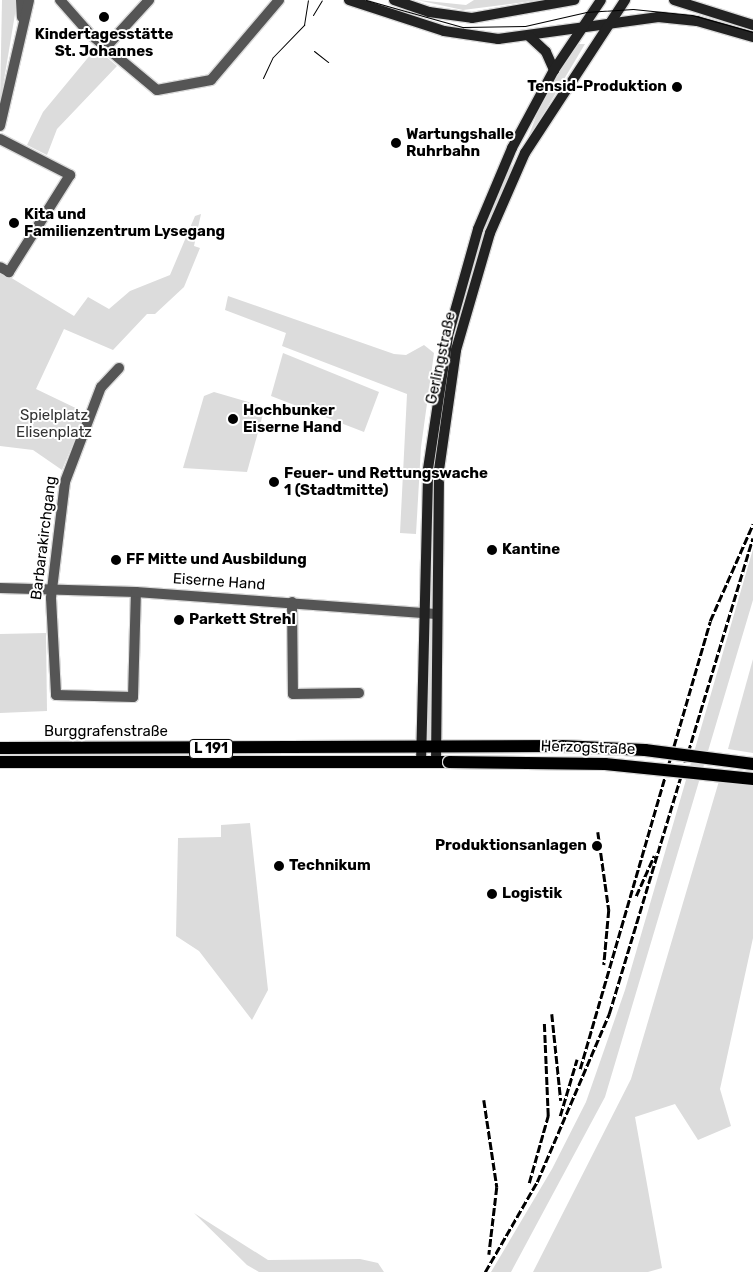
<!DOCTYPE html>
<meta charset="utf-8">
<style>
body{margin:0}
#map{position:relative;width:753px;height:1272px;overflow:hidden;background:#fff;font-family:Rubik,sans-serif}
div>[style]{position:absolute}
.green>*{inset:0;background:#dcdcdc}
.roads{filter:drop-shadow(1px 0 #dbdbdb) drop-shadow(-1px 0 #dbdbdb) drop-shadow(0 1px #dbdbdb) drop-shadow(0 -1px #dbdbdb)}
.minor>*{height:10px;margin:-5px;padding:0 5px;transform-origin:5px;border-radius:5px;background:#555}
.tertiary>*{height:10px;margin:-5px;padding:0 5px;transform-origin:5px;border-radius:5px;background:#555}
.secondary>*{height:10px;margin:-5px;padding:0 5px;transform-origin:5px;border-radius:5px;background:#222}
.primary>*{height:12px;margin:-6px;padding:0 6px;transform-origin:6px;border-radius:6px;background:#000}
.tram>*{height:1px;margin:-0.5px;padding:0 0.5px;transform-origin:0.5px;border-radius:0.5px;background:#000}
.rail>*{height:2.5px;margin-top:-1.25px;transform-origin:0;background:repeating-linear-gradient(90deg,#000 0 8px,transparent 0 10.5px)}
.bridges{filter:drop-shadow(1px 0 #dbdbdb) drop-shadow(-1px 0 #dbdbdb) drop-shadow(0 1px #dbdbdb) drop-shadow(0 -1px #dbdbdb)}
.primary-bridge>*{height:12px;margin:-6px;padding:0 6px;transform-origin:6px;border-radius:6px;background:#000}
.dots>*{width:14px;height:14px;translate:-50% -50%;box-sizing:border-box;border:2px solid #fff;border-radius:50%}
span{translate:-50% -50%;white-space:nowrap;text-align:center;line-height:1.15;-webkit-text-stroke:4px #fff;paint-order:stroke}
.shield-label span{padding:1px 4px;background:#fff;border:1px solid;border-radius:4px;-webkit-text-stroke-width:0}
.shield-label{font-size:14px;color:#000;font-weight:700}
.poi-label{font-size:15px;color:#000;font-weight:700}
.right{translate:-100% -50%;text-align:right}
.left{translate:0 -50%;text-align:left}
.street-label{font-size:15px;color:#000}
.park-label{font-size:15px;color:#333}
</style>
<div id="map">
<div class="green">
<i style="clip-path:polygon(2px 0,15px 0,15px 14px,0 104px)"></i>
<i style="clip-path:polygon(417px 0,466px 5px,474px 0,540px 0,463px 10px)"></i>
<i style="clip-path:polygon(575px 44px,585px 44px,526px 143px,543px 98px)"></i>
<i style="clip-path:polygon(96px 48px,117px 66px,57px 129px,47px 155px,27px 145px,43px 112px)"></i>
<i style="clip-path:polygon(515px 163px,486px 232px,462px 309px,438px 429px,436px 746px,421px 747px,427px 513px,444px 372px,471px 267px,504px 174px)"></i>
<i style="clip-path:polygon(201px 214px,194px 246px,200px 248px,184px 287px,155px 314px,147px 314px,113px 350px,64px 329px,36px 389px,86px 413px,62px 470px,33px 450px,0 446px,0 271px,74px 316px,88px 297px,109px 309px,130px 291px,170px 275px,195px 216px)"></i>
<i style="clip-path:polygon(228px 296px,394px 354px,406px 355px,424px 345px,434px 353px,421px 447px,416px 534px,400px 533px,407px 394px,282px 346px,286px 333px,225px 310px)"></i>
<i style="clip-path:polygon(283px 353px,379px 392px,364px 432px,271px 396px)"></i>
<i style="clip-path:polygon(214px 392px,265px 407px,247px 472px,183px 468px,204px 396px)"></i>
<i style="clip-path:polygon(753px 549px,753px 600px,605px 1097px,511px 1272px,491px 1272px,552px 1169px,586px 1102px,625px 990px)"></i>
<i style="clip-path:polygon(46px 633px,47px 711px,0 713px,0 634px)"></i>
<i style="clip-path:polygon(753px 659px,753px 753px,728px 749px)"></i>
<i style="clip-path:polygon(719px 781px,753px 786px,753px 938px,720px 1089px,731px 1126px,698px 1140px,675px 1104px,635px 1117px,662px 1268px,648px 1272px,533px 1272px,631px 1079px)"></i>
<i style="clip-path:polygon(250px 823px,268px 990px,252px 1020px,199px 951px,176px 936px,178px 838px,221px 837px,221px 825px)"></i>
<i style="clip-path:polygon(194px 1213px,268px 1260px,360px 1259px,378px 1263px,384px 1272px,259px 1272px,247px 1265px)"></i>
</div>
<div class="roads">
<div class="minor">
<i style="left:60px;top:0;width:45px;rotate:48.6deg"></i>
<i style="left:90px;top:34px;width:87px;rotate:39.9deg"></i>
<i style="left:157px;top:90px;width:55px;rotate:-10.5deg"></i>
<i style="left:211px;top:80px;width:105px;rotate:-49.6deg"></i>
<i style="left:106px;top:47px;width:64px;rotate:-47.5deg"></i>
<i style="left:0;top:139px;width:79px;rotate:27.2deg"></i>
<i style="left:70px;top:175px;width:115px;rotate:122.2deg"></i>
<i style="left:9px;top:272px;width:10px;rotate:-151deg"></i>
<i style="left:119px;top:368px;width:26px;rotate:133deg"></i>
<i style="left:101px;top:387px;width:102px;rotate:110.8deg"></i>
<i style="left:65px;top:482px;width:117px;rotate:96.9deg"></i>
<i style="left:51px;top:598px;width:97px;rotate:87deg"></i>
<i style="left:56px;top:695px;width:77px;rotate:1.5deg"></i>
<i style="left:133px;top:697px;width:105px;rotate:-88.4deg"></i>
<i style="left:0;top:588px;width:136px;rotate:1.7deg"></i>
<i style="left:136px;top:592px;width:301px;rotate:4.2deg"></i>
<i style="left:292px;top:602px;width:92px;rotate:89.4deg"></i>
<i style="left:293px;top:694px;width:66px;rotate:-0.9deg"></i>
</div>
<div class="tertiary">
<i style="left:21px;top:0;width:17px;rotate:87deg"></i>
<i style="left:0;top:126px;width:129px;rotate:-77deg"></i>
</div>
<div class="secondary">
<i style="left:349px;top:0;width:100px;rotate:18.1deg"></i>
<i style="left:444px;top:31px;width:55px;rotate:8.4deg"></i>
<i style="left:498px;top:39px;width:162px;rotate:-7.8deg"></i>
<i style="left:658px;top:17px;width:39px;rotate:6deg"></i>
<i style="left:697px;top:21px;width:58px;rotate:15.9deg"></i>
<i style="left:394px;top:0;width:37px;rotate:19deg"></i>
<i style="left:429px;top:12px;width:43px;rotate:7.9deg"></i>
<i style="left:472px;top:18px;width:104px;rotate:-10deg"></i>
<i style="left:674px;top:0;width:83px;rotate:17.6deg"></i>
<i style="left:529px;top:36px;width:23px;rotate:43deg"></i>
<i style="left:546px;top:52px;width:20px;rotate:66deg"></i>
<i style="left:421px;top:763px;width:294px;rotate:-88.6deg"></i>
<i style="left:428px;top:469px;width:134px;rotate:-81.4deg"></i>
<i style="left:448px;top:336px;width:111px;rotate:-74.3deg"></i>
<i style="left:478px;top:229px;width:88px;rotate:-67.2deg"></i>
<i style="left:512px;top:148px;width:89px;rotate:-61.7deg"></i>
<i style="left:554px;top:70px;width:84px;rotate:-56.1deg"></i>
<i style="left:436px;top:763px;width:293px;rotate:-89.4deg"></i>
<i style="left:439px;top:470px;width:121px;rotate:-81.9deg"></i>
<i style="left:456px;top:350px;width:122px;rotate:-73.8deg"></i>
<i style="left:490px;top:233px;width:87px;rotate:-66.4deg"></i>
<i style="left:525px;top:153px;width:183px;rotate:-56.8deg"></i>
</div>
<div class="primary">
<i style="left:0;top:748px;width:562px;rotate:-0.2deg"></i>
<i style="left:0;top:762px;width:449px"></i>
</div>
</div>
<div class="tram">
<i style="left:366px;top:0;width:101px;rotate:15.6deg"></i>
<i style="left:463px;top:27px;width:62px;rotate:-0.9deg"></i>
<i style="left:525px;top:26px;width:63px;rotate:-12.9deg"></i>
<i style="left:586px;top:12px;width:47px;rotate:-3.7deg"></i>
<i style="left:633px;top:9px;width:59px;rotate:5.8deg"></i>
<i style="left:692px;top:15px;width:63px;rotate:15.6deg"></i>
<i style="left:313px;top:15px;width:17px;rotate:-59deg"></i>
<i style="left:314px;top:51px;width:18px;rotate:38deg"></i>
<i style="left:263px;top:78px;width:23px;rotate:-65deg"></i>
<i style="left:273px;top:57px;width:45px;rotate:-45.9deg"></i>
<i style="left:304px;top:25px;width:25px;rotate:-81deg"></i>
</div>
<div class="rail">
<i style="left:598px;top:832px;width:79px;rotate:82deg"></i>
<i style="left:609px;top:910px;width:55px;rotate:95.2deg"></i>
<i style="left:636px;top:896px;width:44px;rotate:-65.8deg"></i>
<i style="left:552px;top:1014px;width:87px;rotate:84.1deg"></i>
<i style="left:580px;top:1069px;width:466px;rotate:-73.8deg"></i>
<i style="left:710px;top:621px;width:106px;rotate:-66.1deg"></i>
<i style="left:484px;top:1100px;width:88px;rotate:81.5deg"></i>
<i style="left:497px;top:1187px;width:68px;rotate:96.7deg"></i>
<i style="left:560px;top:1116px;width:59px;rotate:-73.4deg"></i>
<i style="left:529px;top:1183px;width:70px;rotate:-74.2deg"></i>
<i style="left:548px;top:1116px;width:94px;rotate:-92.4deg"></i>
<i style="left:485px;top:1272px;width:104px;rotate:-60deg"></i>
<i style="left:537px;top:1182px;width:183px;rotate:-66.8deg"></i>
<i style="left:609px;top:1014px;width:497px;rotate:-73.2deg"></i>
</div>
<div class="bridges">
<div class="primary-bridge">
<i style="left:562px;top:746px;width:83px;rotate:2.8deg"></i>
<i style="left:645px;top:750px;width:109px;rotate:7.4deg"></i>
<i style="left:449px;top:762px;width:156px;rotate:0.7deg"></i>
<i style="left:605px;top:764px;width:149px;rotate:5.8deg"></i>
</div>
</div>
<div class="dots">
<i style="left:104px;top:17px;background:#000"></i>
<i style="left:677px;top:87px;background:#000"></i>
<i style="left:396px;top:143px;background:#000"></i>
<i style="left:14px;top:223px;background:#000"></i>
<i style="left:233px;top:419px;background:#000"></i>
<i style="left:274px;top:482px;background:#000"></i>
<i style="left:492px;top:550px;background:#000"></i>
<i style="left:116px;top:560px;background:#000"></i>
<i style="left:179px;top:620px;background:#000"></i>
<i style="left:597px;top:846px;background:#000"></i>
<i style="left:279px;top:866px;background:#000"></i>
<i style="left:492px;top:894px;background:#000"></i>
</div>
<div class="shield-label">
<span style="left:211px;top:749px">L 191</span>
</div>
<div class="poi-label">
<span style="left:104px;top:43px">Kindertagesstätte<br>St. Johannes</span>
<span class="right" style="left:667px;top:87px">Tensid-Produktion</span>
<span class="left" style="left:406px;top:143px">Wartungshalle<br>Ruhrbahn</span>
<span class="left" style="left:24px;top:223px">Kita und<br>Familienzentrum Lysegang</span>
<span class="left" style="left:243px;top:419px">Hochbunker<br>Eiserne Hand</span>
<span class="left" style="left:284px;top:482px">Feuer- und Rettungswache<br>1 (Stadtmitte)</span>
<span class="left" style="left:502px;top:550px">Kantine</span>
<span class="left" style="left:126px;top:560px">FF Mitte und Ausbildung</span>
<span class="left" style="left:189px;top:620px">Parkett Strehl</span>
<span class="right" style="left:587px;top:846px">Produktionsanlagen</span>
<span class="left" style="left:289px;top:866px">Technikum</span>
<span class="left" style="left:502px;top:894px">Logistik</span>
</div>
<div class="street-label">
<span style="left:441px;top:358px;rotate:-78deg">Gerlingstraße</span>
<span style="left:44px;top:538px;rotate:-83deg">Barbarakirchgang</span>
<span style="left:219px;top:582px;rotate:4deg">Eiserne Hand</span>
<span style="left:106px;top:732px">Burggrafenstraße</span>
<span style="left:588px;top:748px;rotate:2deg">Herzogstraße</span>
</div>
<div class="park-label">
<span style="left:54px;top:424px">Spielplatz<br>Elisenplatz</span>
</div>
</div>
